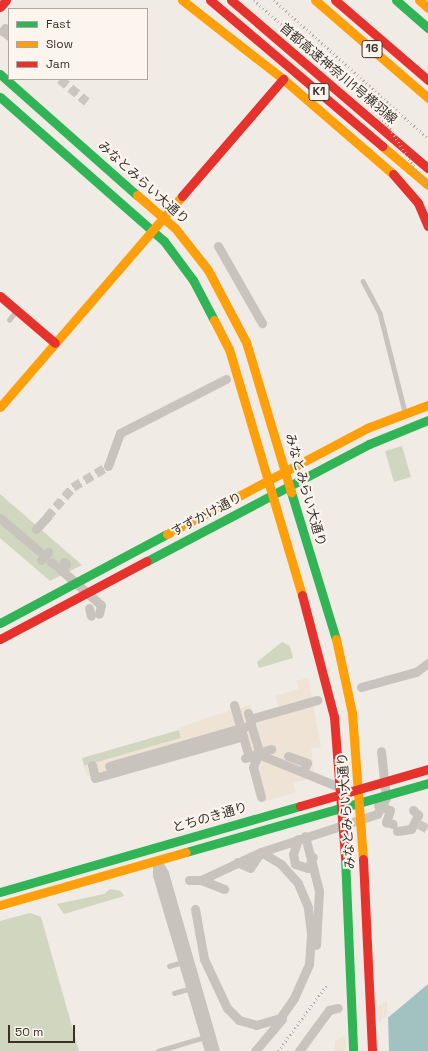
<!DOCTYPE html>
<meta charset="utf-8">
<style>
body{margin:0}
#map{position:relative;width:428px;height:1051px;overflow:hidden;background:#f0ebe5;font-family:"Space Grotesk","Noto Sans JP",sans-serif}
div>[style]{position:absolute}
.green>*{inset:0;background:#d1d6bf}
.plaza>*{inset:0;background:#eee3d5}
.water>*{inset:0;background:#a1c2c1}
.pier>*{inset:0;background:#f0ebe5}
.street-tunnel>*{height:9px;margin-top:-4.5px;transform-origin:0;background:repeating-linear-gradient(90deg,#ccc6c0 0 9px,transparent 0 13.5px)}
.lane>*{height:4.5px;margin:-2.25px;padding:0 2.25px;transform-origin:2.25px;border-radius:2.25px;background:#c9c3be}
.street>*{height:9px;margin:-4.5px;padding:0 4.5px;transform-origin:4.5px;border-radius:4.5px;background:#c9c3be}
.fast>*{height:9px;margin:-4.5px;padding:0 4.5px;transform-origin:4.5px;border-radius:4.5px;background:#30b455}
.slow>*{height:9px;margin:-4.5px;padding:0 4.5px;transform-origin:4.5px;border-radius:4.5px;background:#ff9f0a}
.jam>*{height:9px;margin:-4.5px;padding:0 4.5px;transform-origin:4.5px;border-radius:4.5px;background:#e5322d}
.rail>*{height:2.5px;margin-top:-1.25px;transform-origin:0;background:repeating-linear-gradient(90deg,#b1aca8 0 1px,transparent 0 4px)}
span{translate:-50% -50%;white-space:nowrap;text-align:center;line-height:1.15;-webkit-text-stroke:4px #fbf5ee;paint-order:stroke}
.shield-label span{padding:1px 3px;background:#fbf5ee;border:1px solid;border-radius:3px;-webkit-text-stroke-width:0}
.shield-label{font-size:12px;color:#3b302b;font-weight:700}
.street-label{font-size:13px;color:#3b302b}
.legend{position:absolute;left:8px;top:8px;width:140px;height:72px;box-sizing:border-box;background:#fbf5ee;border:1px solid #aea6a0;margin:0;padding:5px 7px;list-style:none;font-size:12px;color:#3b302b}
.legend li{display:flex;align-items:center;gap:8px;height:20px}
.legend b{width:20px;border:1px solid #aea6a0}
.scale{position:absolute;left:8px;top:1025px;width:67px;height:18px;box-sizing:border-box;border:2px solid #3b302b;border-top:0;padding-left:5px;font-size:12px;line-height:14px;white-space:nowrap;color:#3b302b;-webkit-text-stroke:3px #fbf5ee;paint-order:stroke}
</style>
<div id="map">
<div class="green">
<i style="clip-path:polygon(402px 446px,411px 477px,394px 482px,385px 451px)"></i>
<i style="clip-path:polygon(0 494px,82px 565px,50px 581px,0 538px)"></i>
<i style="clip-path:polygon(282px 642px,290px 646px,293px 658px,259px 668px,257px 662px)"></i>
<i style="clip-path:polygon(179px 730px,181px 738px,84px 766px,82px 758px)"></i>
<i style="clip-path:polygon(110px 889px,121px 891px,124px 896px,64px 914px,57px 904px,104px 894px)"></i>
<i style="clip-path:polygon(30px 913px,41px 917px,79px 1051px,0 1051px,0 921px)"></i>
</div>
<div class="plaza">
<i style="clip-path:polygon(308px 678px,321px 747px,311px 748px,314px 772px,311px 778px,293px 783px,296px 792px,263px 802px,243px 731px,87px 777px,84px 766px,181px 738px,179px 728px,203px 719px,250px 705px,254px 716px,279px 708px,275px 696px,299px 689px,296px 681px)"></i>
<i style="clip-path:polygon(387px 1000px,389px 1051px,379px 1037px,377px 1008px)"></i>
<i style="clip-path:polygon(345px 1034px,346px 1051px,335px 1051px,335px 1042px)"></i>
</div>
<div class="water">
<i style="clip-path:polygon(428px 984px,428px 1051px,346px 1051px,396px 1011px)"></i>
</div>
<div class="pier">
<i style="clip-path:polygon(388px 1015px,389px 1051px,344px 1051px,345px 1049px)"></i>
</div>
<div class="street-tunnel">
<i style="left:60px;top:79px;width:35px;rotate:40deg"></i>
<i style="left:47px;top:517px;width:40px;rotate:-49deg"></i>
<i style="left:73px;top:487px;width:41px;rotate:-31deg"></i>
<i style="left:419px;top:824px;width:10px;rotate:29deg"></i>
</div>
<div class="lane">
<i style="left:363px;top:281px;width:36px;rotate:62deg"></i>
<i style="left:380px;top:313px;width:102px;rotate:75.8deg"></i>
<i style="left:9px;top:320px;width:11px;rotate:-52deg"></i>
<i style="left:169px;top:966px;width:15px;rotate:-16deg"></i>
<i style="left:174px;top:993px;width:18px;rotate:-16deg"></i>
<i style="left:158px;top:1051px;width:49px;rotate:-16.6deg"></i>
</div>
<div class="street">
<i style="left:5px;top:28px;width:4px;rotate:124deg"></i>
<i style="left:3px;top:31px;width:8px;rotate:40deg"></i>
<i style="left:218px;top:246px;width:89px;rotate:60.3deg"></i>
<i style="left:108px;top:466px;width:35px;rotate:-70deg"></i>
<i style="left:120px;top:433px;width:119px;rotate:-27deg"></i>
<i style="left:0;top:518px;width:51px;rotate:40.2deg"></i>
<i style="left:36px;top:529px;width:16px;rotate:-47deg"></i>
<i style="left:41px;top:560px;width:11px;rotate:-49deg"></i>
<i style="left:51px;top:562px;width:4px;rotate:34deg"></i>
<i style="left:59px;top:568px;width:56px;rotate:41.4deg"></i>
<i style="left:101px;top:605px;width:9px;rotate:103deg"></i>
<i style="left:61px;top:570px;width:8px;rotate:-50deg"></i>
<i style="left:66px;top:564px;width:3px;rotate:-135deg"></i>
<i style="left:89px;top:608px;width:8px;rotate:76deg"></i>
<i style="left:361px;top:687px;width:57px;rotate:-15.3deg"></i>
<i style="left:416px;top:672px;width:15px;rotate:-37deg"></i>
<i style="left:234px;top:705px;width:54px;rotate:73.9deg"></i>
<i style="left:248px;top:713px;width:6px;rotate:72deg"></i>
<i style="left:250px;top:719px;width:70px;rotate:-15.8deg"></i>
<i style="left:251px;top:725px;width:28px;rotate:73deg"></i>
<i style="left:259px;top:752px;width:16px;rotate:112deg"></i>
<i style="left:253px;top:767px;width:31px;rotate:75deg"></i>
<i style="left:255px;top:754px;width:17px;rotate:-17deg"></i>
<i style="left:288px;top:756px;width:20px;rotate:20deg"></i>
<i style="left:307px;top:763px;width:9px;rotate:117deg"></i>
<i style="left:245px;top:758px;width:14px;rotate:-17deg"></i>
<i style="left:258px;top:754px;width:93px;rotate:22.1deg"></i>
<i style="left:92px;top:765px;width:13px;rotate:77deg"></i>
<i style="left:95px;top:778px;width:154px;rotate:-15.8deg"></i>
<i style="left:109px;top:766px;width:148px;rotate:-16.1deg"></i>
<i style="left:251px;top:725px;width:6px;rotate:-99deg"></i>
<i style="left:378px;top:805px;width:13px;rotate:23deg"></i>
<i style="left:390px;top:810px;width:13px;rotate:108deg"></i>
<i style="left:386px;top:822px;width:7px;rotate:16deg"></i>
<i style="left:397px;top:831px;width:14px;rotate:-8deg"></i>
<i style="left:411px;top:829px;width:16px;rotate:-63deg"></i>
<i style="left:418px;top:815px;width:7px;rotate:-135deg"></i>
<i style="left:305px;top:836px;width:57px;rotate:75.7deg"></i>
<i style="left:319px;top:891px;width:54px;rotate:93.2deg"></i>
<i style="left:298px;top:839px;width:16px;rotate:108deg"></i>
<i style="left:293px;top:854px;width:10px;rotate:79deg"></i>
<i style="left:295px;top:864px;width:14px;rotate:17deg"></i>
<i style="left:308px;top:868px;width:12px;rotate:-66deg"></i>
<i style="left:157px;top:861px;width:14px;rotate:60deg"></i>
<i style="left:164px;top:873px;width:185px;rotate:74deg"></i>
<i style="left:157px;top:862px;width:13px;rotate:90deg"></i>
<i style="left:157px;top:875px;width:184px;rotate:73.5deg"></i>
<i style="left:189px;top:880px;width:12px"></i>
<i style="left:201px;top:880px;width:66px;rotate:-25deg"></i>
<i style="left:261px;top:852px;width:122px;rotate:-18.1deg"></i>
<i style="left:377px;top:814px;width:18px;rotate:-61deg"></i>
<i style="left:386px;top:798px;width:47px;rotate:-96.1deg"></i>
<i style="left:201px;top:880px;width:25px;rotate:21deg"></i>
<i style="left:195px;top:909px;width:51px;rotate:79.8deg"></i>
<i style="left:204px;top:959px;width:54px;rotate:64.9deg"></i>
<i style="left:227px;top:1008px;width:17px;rotate:45deg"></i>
<i style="left:239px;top:1020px;width:18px;rotate:16deg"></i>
<i style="left:256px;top:1025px;width:25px;rotate:-16deg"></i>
<i style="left:280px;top:1018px;width:24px;rotate:-55deg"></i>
<i style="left:294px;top:998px;width:37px;rotate:-66deg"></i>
<i style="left:309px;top:964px;width:31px;rotate:-86deg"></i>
<i style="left:311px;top:933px;width:26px;rotate:-97deg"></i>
<i style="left:308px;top:907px;width:26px;rotate:-113deg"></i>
<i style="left:298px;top:883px;width:25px;rotate:-132deg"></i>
<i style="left:281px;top:864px;width:23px;rotate:-149deg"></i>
<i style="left:261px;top:852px;width:19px;rotate:125deg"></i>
<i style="left:250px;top:868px;width:14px;rotate:-155deg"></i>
<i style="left:255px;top:1051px;width:42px;rotate:-49.8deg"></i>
<i style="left:299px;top:1051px;width:51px;rotate:-53.8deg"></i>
<i style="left:329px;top:1010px;width:9px;rotate:-13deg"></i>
</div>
<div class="fast">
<i style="left:396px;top:0;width:43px;rotate:41.2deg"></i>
<i style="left:0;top:74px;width:183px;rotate:41.5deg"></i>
<i style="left:0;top:97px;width:218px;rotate:41.3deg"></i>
<i style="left:164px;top:241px;width:49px;rotate:53.4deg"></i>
<i style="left:193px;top:280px;width:45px;rotate:62.3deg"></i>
<i style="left:291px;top:492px;width:154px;rotate:73deg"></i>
<i style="left:147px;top:561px;width:251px;rotate:-27.8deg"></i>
<i style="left:369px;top:444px;width:64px;rotate:-22.1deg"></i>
<i style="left:0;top:623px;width:189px;rotate:-28.1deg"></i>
<i style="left:186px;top:852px;width:252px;rotate:-15.9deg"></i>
<i style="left:345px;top:857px;width:194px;rotate:87.6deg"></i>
<i style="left:0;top:892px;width:312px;rotate:-16deg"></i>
</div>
<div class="slow">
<i style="left:182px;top:0;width:128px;rotate:38deg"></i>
<i style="left:283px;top:79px;width:145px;rotate:40.8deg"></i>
<i style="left:315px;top:0;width:150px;rotate:40.9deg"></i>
<i style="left:419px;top:0;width:12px;rotate:42deg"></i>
<i style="left:382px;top:146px;width:60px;rotate:40.3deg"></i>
<i style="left:137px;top:195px;width:50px;rotate:41deg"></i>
<i style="left:175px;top:228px;width:53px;rotate:51.8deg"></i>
<i style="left:208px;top:270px;width:81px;rotate:62.2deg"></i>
<i style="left:246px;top:342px;width:157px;rotate:73.3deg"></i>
<i style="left:214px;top:320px;width:33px;rotate:63deg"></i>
<i style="left:229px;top:349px;width:257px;rotate:73.5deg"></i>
<i style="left:0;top:407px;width:279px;rotate:-49.2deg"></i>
<i style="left:167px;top:534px;width:226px;rotate:-27.9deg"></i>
<i style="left:367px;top:428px;width:65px;rotate:-20.7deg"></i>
<i style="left:336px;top:639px;width:76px;rotate:77.8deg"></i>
<i style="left:352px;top:713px;width:146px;rotate:85.7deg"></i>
<i style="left:0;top:905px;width:193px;rotate:-15.9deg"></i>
</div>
<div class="jam">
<i style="left:210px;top:0;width:226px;rotate:40.3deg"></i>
<i style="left:231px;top:0;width:259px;rotate:40.5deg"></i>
<i style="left:335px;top:0;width:123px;rotate:40.7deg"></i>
<i style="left:0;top:7px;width:9px;rotate:-49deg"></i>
<i style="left:393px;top:174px;width:38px;rotate:49deg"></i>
<i style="left:418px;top:203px;width:25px;rotate:67deg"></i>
<i style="left:182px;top:196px;width:155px;rotate:-49.2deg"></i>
<i style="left:0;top:296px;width:72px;rotate:40.5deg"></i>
<i style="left:302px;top:595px;width:126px;rotate:75.3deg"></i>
<i style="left:334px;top:717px;width:140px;rotate:85.5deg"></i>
<i style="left:0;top:639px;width:166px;rotate:-28deg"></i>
<i style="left:300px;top:806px;width:133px;rotate:-16.1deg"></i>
<i style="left:363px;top:859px;width:192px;rotate:87.3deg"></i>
</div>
<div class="rail">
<i style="left:254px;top:0;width:136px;rotate:41.4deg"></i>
<i style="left:356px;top:90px;width:47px;rotate:47.6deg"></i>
<i style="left:388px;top:125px;width:75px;rotate:58deg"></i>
<i style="left:274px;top:0;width:207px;rotate:41.9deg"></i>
<i style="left:278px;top:1051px;width:81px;rotate:-53.6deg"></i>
</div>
<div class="shield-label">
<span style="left:372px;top:49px">16</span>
<span style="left:319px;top:92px">K1</span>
</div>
<div class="street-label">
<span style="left:338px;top:74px;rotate:40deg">首都高速神奈川1号横羽線</span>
<span style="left:143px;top:183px;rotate:42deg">みなとみらい大通り</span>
<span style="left:305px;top:490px;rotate:74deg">みなとみらい大通り</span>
<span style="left:207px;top:515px;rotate:-28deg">すずかけ通り</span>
<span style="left:347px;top:811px;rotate:-94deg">みなとみらい大通り</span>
<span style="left:210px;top:818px;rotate:-16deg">とちのき通り</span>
</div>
<ul class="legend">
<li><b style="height:5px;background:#30b455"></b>Fast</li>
<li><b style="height:5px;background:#ff9f0a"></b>Slow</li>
<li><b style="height:5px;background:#e5322d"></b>Jam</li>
</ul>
<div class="scale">50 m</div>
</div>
